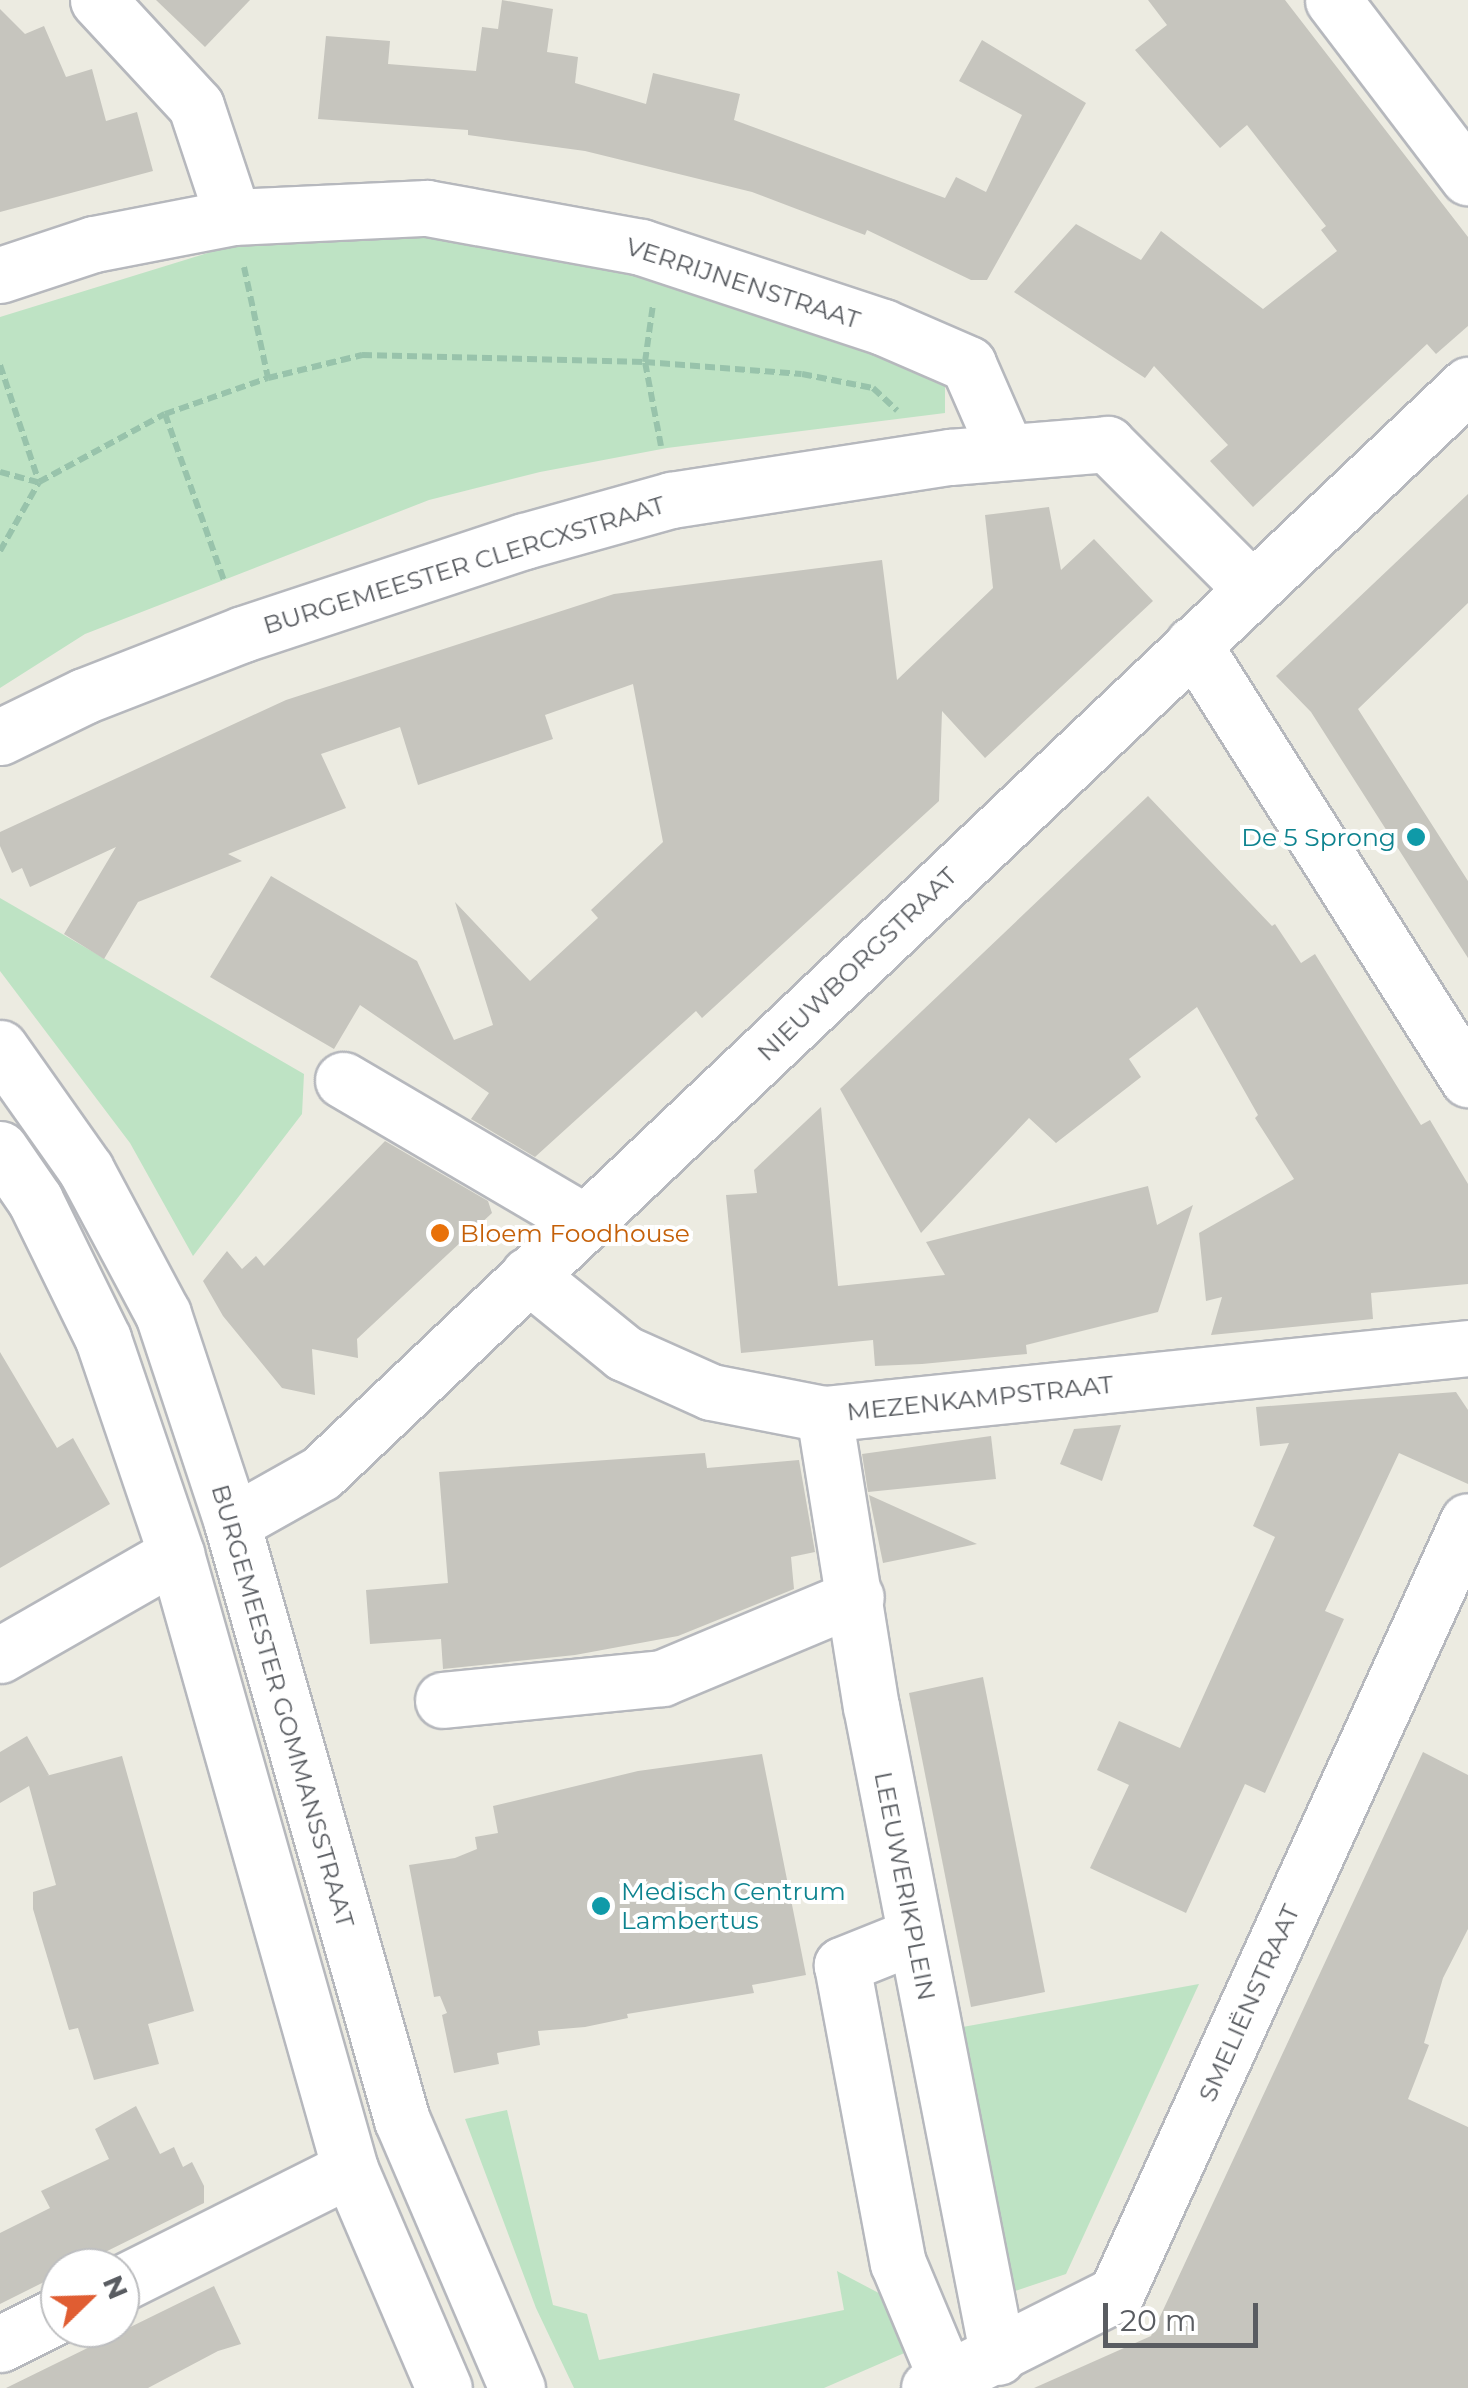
<!DOCTYPE html>
<meta charset="utf-8">
<style>
body{margin:0}
#map{position:relative;width:1468px;height:2388px;overflow:hidden;background:#ecebe1;font-family:Montserrat,sans-serif}
div>[style]{position:absolute}
.green>*{inset:0;background:#bee3c4}
.building>*{inset:0;background:#c6c5be}
.path>*{height:6px;margin-top:-3px;transform-origin:0;background:repeating-linear-gradient(90deg,#98c3ab 0 10px,transparent 0 15px)}
.roads{filter:drop-shadow(2px 0 #b6b8bd) drop-shadow(-2px 0 #b6b8bd) drop-shadow(0 2px #b6b8bd) drop-shadow(0 -2px #b6b8bd)}
.minor>*{height:55px;margin:-27.5px;padding:0 27.5px;transform-origin:27.5px;border-radius:27.5px;background:#fff}
.dots>*{width:28px;height:28px;translate:-50% -50%;box-sizing:border-box;border:5px solid #fff;border-radius:50%}
span{translate:-50% -50%;white-space:nowrap;text-align:center;line-height:1.15;-webkit-text-stroke:8px #fff;paint-order:stroke}
.street-label{font-size:25px;color:#595c61}
.culture-label{font-size:25px;color:#0d838f}
.right{translate:-100% -50%;text-align:right}
.left{translate:0 -50%;text-align:left}
.food-label{font-size:25px;color:#c56008}
.north{position:absolute;left:40px;top:2248px;width:100px;height:100px;box-sizing:border-box;background:#fff;border:2px solid #bdbec0;border-radius:50%;rotate:67deg;font-size:28px;font-weight:700;line-height:40px;text-align:center;color:#595c61}
.north::after{content:'';display:block;margin:auto;width:35px;height:45px;background:#e05d32;clip-path:polygon(50% 0,100% 100%,50% 72%,0 100%)}
.scale{position:absolute;left:1103px;top:2303px;width:155px;height:45px;box-sizing:border-box;border:5px solid #595c61;border-top:0;padding-left:12px;font-size:30px;line-height:35px;white-space:nowrap;color:#595c61;-webkit-text-stroke:8px #fff;paint-order:stroke}
</style>
<div id="map">
<div class="green">
<i style="clip-path:polygon(388px 227px,666px 275px,945px 379px,945px 413px,667px 448px,540px 472px,429px 500px,85px 634px,0 688px,0 317px,253px 239px)"></i>
<i style="clip-path:polygon(0 898px,304px 1074px,302px 1114px,193px 1256px,130px 1143px,0 971px)"></i>
<i style="clip-path:polygon(1199px 1984px,1066px 2274px,1009px 2293px,957px 2028px)"></i>
<i style="clip-path:polygon(507px 2110px,553px 2305px,587px 2314px,599px 2360px,844px 2310px,837px 2271px,892px 2300px,909px 2351px,824px 2388px,574px 2388px,536px 2308px,465px 2119px)"></i>
</div>
<div class="building">
<i style="clip-path:polygon(156px 0,250px 0,205px 47px)"></i>
<i style="clip-path:polygon(502px 0,553px 9px,547px 52px,578px 57px,575px 83px,646px 104px,653px 73px,740px 94px,734px 120px,945px 198px,956px 177px,986px 192px,1022px 115px,959px 81px,982px 40px,1086px 103px,987px 280px,971px 280px,867px 230px,865px 235px,752px 192px,585px 151px,468px 135px,468px 130px,318px 119px,326px 36px,390px 41px,388px 64px,476px 71px,482px 27px,498px 29px)"></i>
<i style="clip-path:polygon(1148px 0,1285px 0,1468px 237px,1468px 326px,1436px 354px,1427px 344px,1253px 507px,1210px 461px,1228px 445px,1154px 366px,1145px 378px,1014px 292px,1076px 224px,1141px 260px,1161px 231px,1263px 309px,1337px 251px,1321px 230px,1326px 226px,1247px 125px,1220px 148px,1135px 50px,1167px 25px)"></i>
<i style="clip-path:polygon(0 9px,25px 34px,44px 26px,66px 77px,92px 69px,106px 121px,137px 112px,153px 171px,0 212px)"></i>
<i style="clip-path:polygon(1468px 494px,1468px 603px,1358px 709px,1468px 881px,1468px 958px,1311px 712px,1276px 676px)"></i>
<i style="clip-path:polygon(1049px 507px,1061px 570px,1094px 539px,1153px 601px,985px 758px,942px 711px,939px 801px,702px 1018px,696px 1011px,535px 1157px,471px 1119px,489px 1093px,360px 1005px,334px 1049px,210px 977px,271px 876px,417px 961px,454px 1040px,493px 1025px,455px 902px,530px 981px,598px 918px,591px 910px,663px 842px,633px 684px,545px 715px,553px 739px,418px 785px,400px 727px,321px 754px,346px 808px,228px 854px,242px 861px,138px 902px,104px 959px,64px 934px,116px 847px,30px 887px,22px 868px,12px 873px,0 846px,0 832px,286px 700px,614px 594px,882px 560px,897px 680px,993px 588px,985px 515px)"></i>
<i style="clip-path:polygon(1148px 796px,1272px 926px,1275px 924px,1301px 963px,1315px 954px,1421px 1125px,1430px 1120px,1468px 1184px,1468px 1284px,1371px 1293px,1373px 1319px,1211px 1335px,1222px 1297px,1206px 1301px,1199px 1233px,1294px 1179px,1255px 1118px,1258px 1115px,1197px 1007px,1129px 1059px,1141px 1077px,1056px 1143px,1029px 1118px,921px 1233px,840px 1089px)"></i>
<i style="clip-path:polygon(821px 1107px,838px 1286px,945px 1275px,926px 1242px,1148px 1186px,1157px 1225px,1193px 1205px,1158px 1312px,1026px 1345px,1027px 1354px,922px 1364px,875px 1366px,873px 1340px,741px 1353px,726px 1195px,757px 1193px,754px 1170px)"></i>
<i style="clip-path:polygon(385px 1141px,488px 1201px,492px 1213px,357px 1339px,358px 1358px,312px 1349px,315px 1395px,282px 1388px,223px 1316px,203px 1281px,227px 1251px,242px 1269px,256px 1256px,264px 1266px)"></i>
<i style="clip-path:polygon(0 1352px,57px 1448px,73px 1438px,110px 1504px,0 1568px)"></i>
<i style="clip-path:polygon(1456px 1392px,1468px 1410px,1468px 1484px,1399px 1453px,1325px 1611px,1344px 1619px,1265px 1793px,1245px 1784px,1186px 1913px,1090px 1868px,1129px 1785px,1097px 1770px,1119px 1721px,1180px 1748px,1275px 1537px,1253px 1526px,1289px 1443px,1260px 1446px,1256px 1407px)"></i>
<i style="clip-path:polygon(1121px 1425px,1102px 1481px,1060px 1464px,1074px 1429px)"></i>
<i style="clip-path:polygon(991px 1436px,996px 1479px,868px 1492px,862px 1454px)"></i>
<i style="clip-path:polygon(705px 1453px,707px 1468px,799px 1460px,815px 1552px,791px 1557px,794px 1589px,678px 1636px,575px 1655px,443px 1669px,441px 1639px,370px 1644px,366px 1590px,448px 1583px,439px 1472px)"></i>
<i style="clip-path:polygon(869px 1495px,900px 1509px,977px 1544px,883px 1563px)"></i>
<i style="clip-path:polygon(983px 1677px,1045px 1992px,971px 2007px,909px 1693px)"></i>
<i style="clip-path:polygon(27px 1736px,49px 1775px,46px 1776px,122px 1756px,194px 2011px,148px 2024px,159px 2064px,94px 2080px,78px 2028px,69px 2030px,33px 1909px,33px 1892px,56px 1885px,29px 1786px,0 1803px,0 1752px)"></i>
<i style="clip-path:polygon(1423px 1752px,1468px 1775px,1468px 1929px,1443px 1978px,1424px 2043px,1429px 2045px,1408px 2099px,1468px 2127px,1468px 2388px,1034px 2388px,1151px 2336px)"></i>
<i style="clip-path:polygon(762px 1754px,806px 1975px,752px 1985px,754px 1993px,627px 2014px,628px 2018px,585px 2027px,538px 2031px,540px 2045px,497px 2053px,499px 2064px,454px 2073px,442px 2015px,447px 2013px,440px 1996px,434px 1997px,409px 1865px,455px 1858px,477px 1849px,475px 1837px,498px 1833px,493px 1806px,638px 1771px)"></i>
<i style="clip-path:polygon(136px 2106px,160px 2154px,174px 2147px,183px 2167px,192px 2162px,204px 2186px,204px 2203px,75px 2267px,60px 2268px,60px 2274px,0 2304px,0 2233px,50px 2208px,41px 2191px,109px 2159px,95px 2129px)"></i>
<i style="clip-path:polygon(214px 2286px,241px 2344px,218px 2351px,148px 2388px,6px 2388px)"></i>
</div>
<div class="path">
<i style="left:244px;top:267px;width:114px;rotate:77.8deg"></i>
<i style="left:0;top:365px;width:123px;rotate:71.6deg"></i>
<i style="left:165px;top:414px;width:179px;rotate:70.5deg"></i>
<i style="left:661px;top:446px;width:86px;rotate:-100.8deg"></i>
<i style="left:645px;top:362px;width:157px;rotate:4.4deg"></i>
<i style="left:802px;top:374px;width:72px;rotate:11.2deg"></i>
<i style="left:873px;top:388px;width:33px;rotate:43deg"></i>
<i style="left:0;top:472px;width:39px;rotate:15deg"></i>
<i style="left:0;top:551px;width:79px;rotate:-60.5deg"></i>
<i style="left:39px;top:482px;width:143px;rotate:-28.4deg"></i>
<i style="left:165px;top:414px;width:109px;rotate:-19.3deg"></i>
<i style="left:268px;top:378px;width:97px;rotate:-13.7deg"></i>
<i style="left:362px;top:355px;width:283px;rotate:1.4deg"></i>
<i style="left:645px;top:362px;width:59px;rotate:-82.1deg"></i>
</div>
<div class="roads">
<div class="minor">
<i style="left:98px;top:0;width:144px;rotate:47.2deg"></i>
<i style="left:196px;top:106px;width:117px;rotate:71.6deg"></i>
<i style="left:1333px;top:0;width:223px;rotate:52.7deg"></i>
<i style="left:0;top:275px;width:99px;rotate:-18.3deg"></i>
<i style="left:94px;top:244px;width:142px;rotate:-11deg"></i>
<i style="left:233px;top:217px;width:194px;rotate:-2.7deg"></i>
<i style="left:427px;top:208px;width:218px;rotate:10.3deg"></i>
<i style="left:641px;top:247px;width:255px;rotate:18.3deg"></i>
<i style="left:883px;top:327px;width:93px;rotate:23.5deg"></i>
<i style="left:968px;top:364px;width:95px;rotate:66.4deg"></i>
<i style="left:1193px;top:644px;width:515px;rotate:57.7deg"></i>
<i style="left:0;top:737px;width:93px;rotate:-26deg"></i>
<i style="left:84px;top:696px;width:171px;rotate:-21.3deg"></i>
<i style="left:243px;top:634px;width:296px;rotate:-18.3deg"></i>
<i style="left:524px;top:541px;width:153px;rotate:-15.6deg"></i>
<i style="left:671px;top:500px;width:282px;rotate:-8.8deg"></i>
<i style="left:950px;top:457px;width:158px;rotate:-4.7deg"></i>
<i style="left:1107px;top:444px;width:205px;rotate:45deg"></i>
<i style="left:0;top:1048px;width:149px;rotate:54.8deg"></i>
<i style="left:86px;top:1170px;width:163px;rotate:61.9deg"></i>
<i style="left:163px;top:1314px;width:220px;rotate:71.7deg"></i>
<i style="left:232px;top:1523px;width:621px;rotate:74.11deg"></i>
<i style="left:402px;top:2120px;width:292px;rotate:66.8deg"></i>
<i style="left:343px;top:1080px;width:281px;rotate:30.4deg"></i>
<i style="left:0;top:1149px;width:62px;rotate:55.5deg"></i>
<i style="left:35px;top:1200px;width:155px;rotate:63.9deg"></i>
<i style="left:103px;top:1339px;width:227px;rotate:71.2deg"></i>
<i style="left:176px;top:1554px;width:639px;rotate:74.2deg"></i>
<i style="left:350px;top:2169px;width:238px;rotate:66.8deg"></i>
<i style="left:528px;top:1275px;width:124px;rotate:39.1deg"></i>
<i style="left:624px;top:1353px;width:95px;rotate:24.1deg"></i>
<i style="left:711px;top:1392px;width:115px;rotate:11deg"></i>
<i style="left:824px;top:1414px;width:647px;rotate:-5.85deg"></i>
<i style="left:824px;top:1414px;width:296px;rotate:80.9deg"></i>
<i style="left:871px;top:1706px;width:663px;rotate:78.96deg"></i>
<i style="left:232px;top:1523px;width:102px;rotate:-29.3deg"></i>
<i style="left:321px;top:1473px;width:1581px;rotate:-43.49deg"></i>
<i style="left:0;top:1655px;width:203px;rotate:-29.8deg"></i>
<i style="left:443px;top:1700px;width:220px;rotate:-5.7deg"></i>
<i style="left:662px;top:1678px;width:210px;rotate:-22.7deg"></i>
<i style="left:914px;top:1936px;width:78px;rotate:158.1deg"></i>
<i style="left:842px;top:1965px;width:303px;rotate:79.4deg"></i>
<i style="left:898px;top:2263px;width:127px;rotate:67.3deg"></i>
<i style="left:120px;top:2284px;width:257px;rotate:-26.6deg"></i>
<i style="left:0;top:2344px;width:67px;rotate:-26.6deg"></i>
<i style="left:929px;top:2388px;width:209px;rotate:-26.7deg"></i>
<i style="left:1116px;top:2294px;width:849px;rotate:-65.52deg"></i>
</div>
</div>
<div class="dots">
<i style="left:1416px;top:837px;background:#0f9aa8"></i>
<i style="left:440px;top:1233px;background:#e8710a"></i>
<i style="left:601px;top:1906px;background:#0f9aa8"></i>
</div>
<div class="street-label">
<span style="left:743px;top:283px;rotate:18deg">VERRIJNENSTRAAT</span>
<span style="left:464px;top:565px;rotate:-17deg">BURGEMEESTER CLERCXSTRAAT</span>
<span style="left:857px;top:964px;rotate:-44deg">NIEUWBORGSTRAAT</span>
<span style="left:980px;top:1398px;rotate:-6deg">MEZENKAMPSTRAAT</span>
<span style="left:283px;top:1706px;rotate:74deg">BURGEMEESTER GOMMANSSTRAAT</span>
<span style="left:905px;top:1886px;rotate:79deg">LEEUWERIKPLEIN</span>
<span style="left:1249px;top:2003px;rotate:-66deg">SMELIËNSTRAAT</span>
</div>
<div class="culture-label">
<span class="right" style="left:1396px;top:837px">De 5 Sprong</span>
<span class="left" style="left:621px;top:1906px">Medisch Centrum<br>Lambertus</span>
</div>
<div class="food-label">
<span class="left" style="left:460px;top:1233px">Bloem Foodhouse</span>
</div>
<div class="north">N</div>
<div class="scale">20 m</div>
</div>
